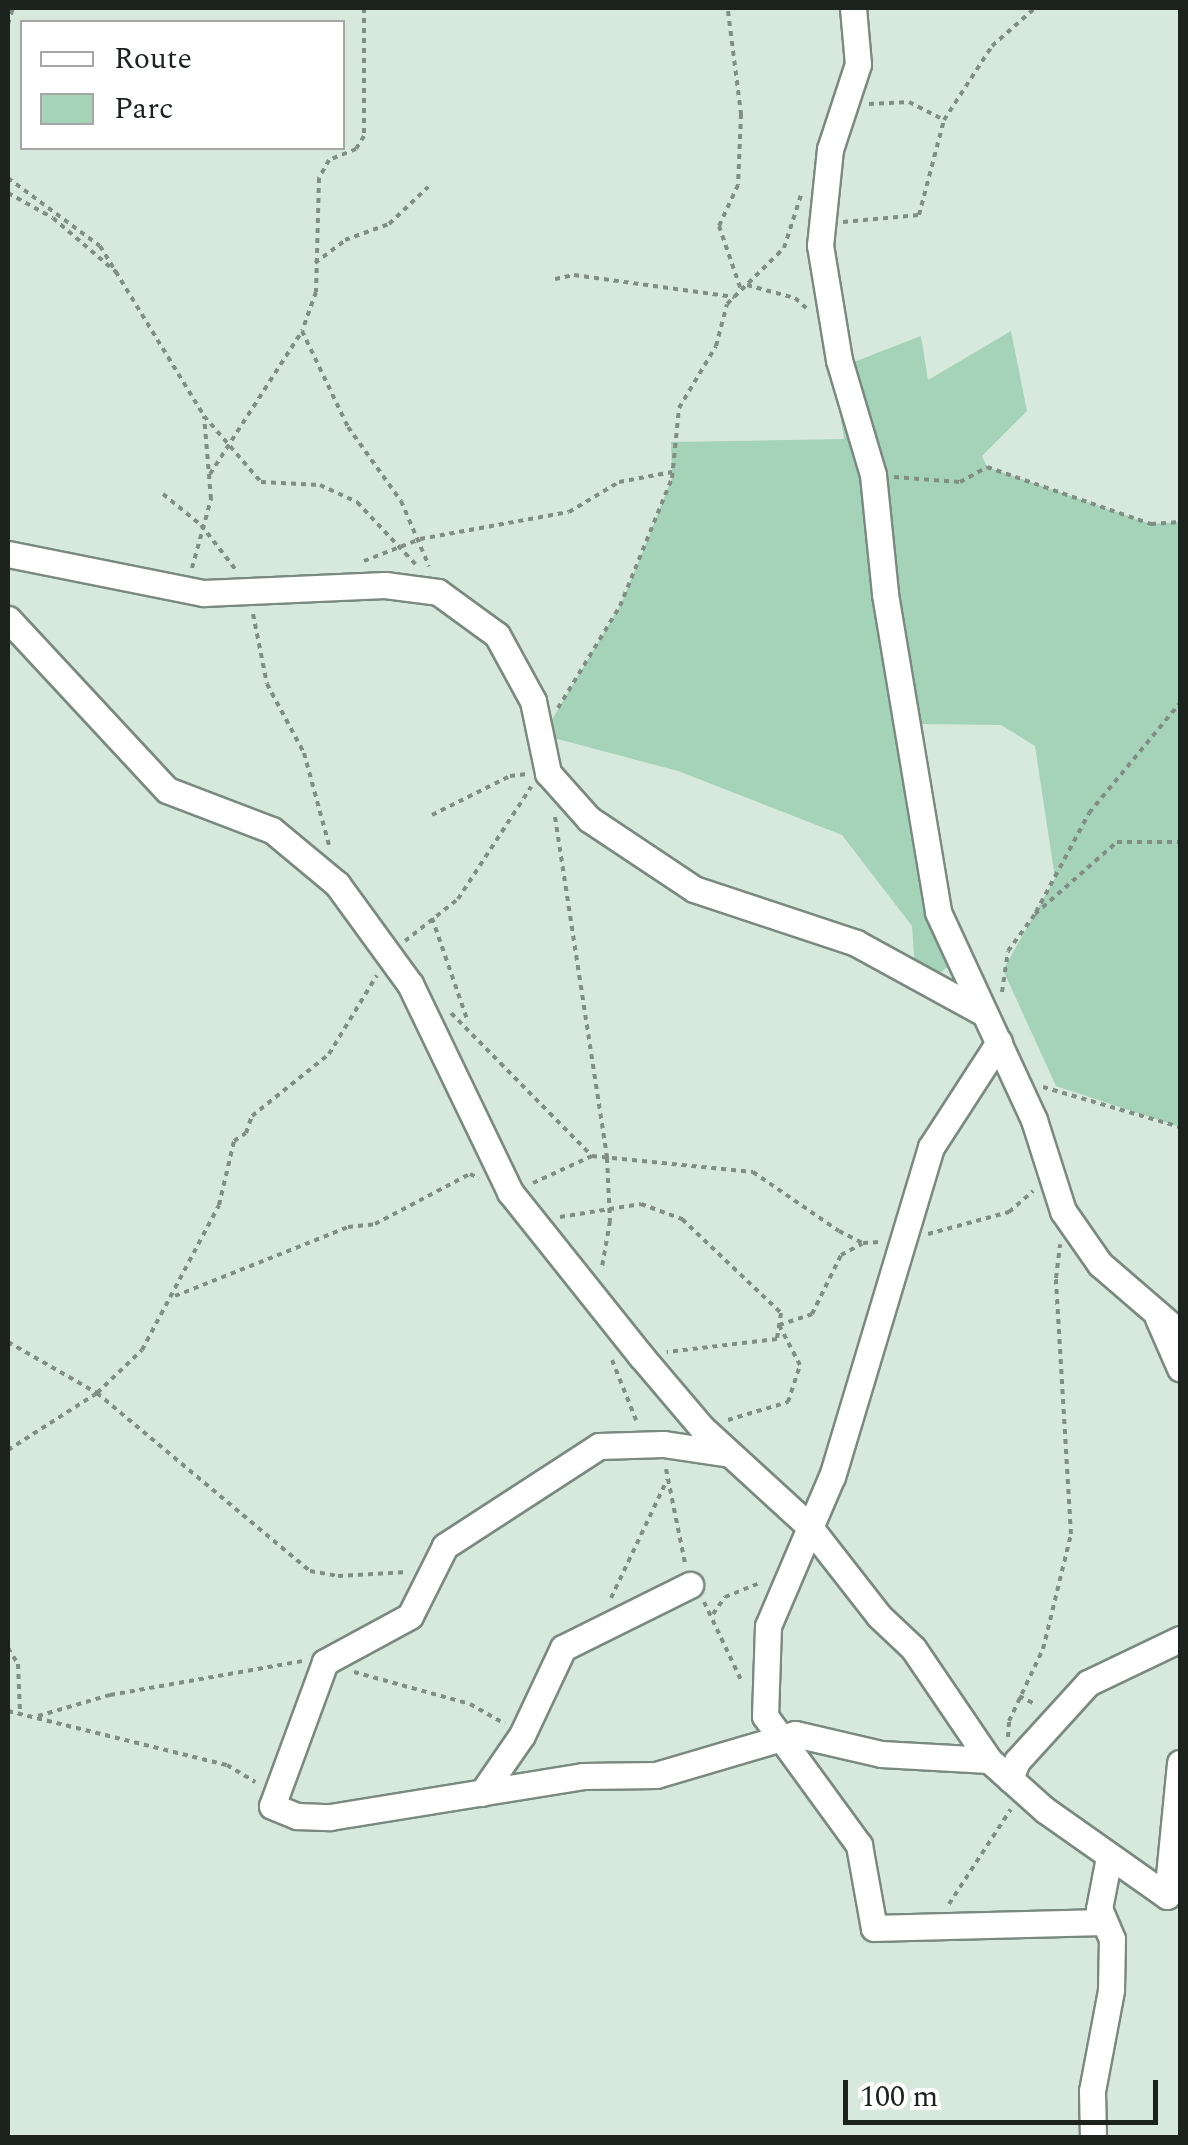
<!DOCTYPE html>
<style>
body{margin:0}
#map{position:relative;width:1188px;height:2145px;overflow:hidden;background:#d7e9dd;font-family:Spectral,serif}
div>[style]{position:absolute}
.green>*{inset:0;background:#a5d3b7}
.path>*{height:4px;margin-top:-2px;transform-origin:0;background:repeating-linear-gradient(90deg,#818d85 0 5px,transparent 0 10px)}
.roads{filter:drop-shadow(2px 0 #7a8a80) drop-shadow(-2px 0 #7a8a80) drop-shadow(0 2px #7a8a80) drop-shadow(0 -2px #7a8a80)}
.minor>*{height:25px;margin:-12.5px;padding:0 12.5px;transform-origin:12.5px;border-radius:12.5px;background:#fff}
span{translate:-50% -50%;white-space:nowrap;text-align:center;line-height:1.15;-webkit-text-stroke:10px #fff;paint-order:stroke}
.frame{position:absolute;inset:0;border:10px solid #1c221e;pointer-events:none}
.legend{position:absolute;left:20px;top:20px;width:325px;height:130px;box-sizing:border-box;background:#fff;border:2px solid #a4a7a5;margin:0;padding:12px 18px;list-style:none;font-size:30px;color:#1c221e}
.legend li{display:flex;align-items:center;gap:20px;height:50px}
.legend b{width:50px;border:2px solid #a4a7a5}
.scale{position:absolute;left:843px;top:2080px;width:315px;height:45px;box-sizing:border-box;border:5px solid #1c221e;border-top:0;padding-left:12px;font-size:30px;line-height:35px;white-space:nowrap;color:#1c221e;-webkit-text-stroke:8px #fff;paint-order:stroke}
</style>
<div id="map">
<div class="green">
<i style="clip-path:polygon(1011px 331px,1027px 411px,982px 456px,987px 467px,1151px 524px,1180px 522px,1180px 1127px,1056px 1086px,1003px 970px,1055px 878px,1035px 746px,1001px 725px,919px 724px,943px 891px,963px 955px,932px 979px,915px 969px,912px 926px,842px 835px,678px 771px,550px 737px,548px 726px,620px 606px,647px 541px,672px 478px,671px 442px,844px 439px,833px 370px,921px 336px,928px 380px)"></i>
</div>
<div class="path">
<i style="left:364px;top:8px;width:128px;rotate:90deg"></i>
<i style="left:364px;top:136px;width:15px;rotate:122deg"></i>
<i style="left:356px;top:149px;width:29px;rotate:158deg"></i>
<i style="left:329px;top:160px;width:21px;rotate:119deg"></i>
<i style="left:319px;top:178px;width:114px;rotate:91.5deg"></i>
<i style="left:316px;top:292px;width:41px;rotate:109.7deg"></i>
<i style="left:302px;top:331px;width:106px;rotate:64.4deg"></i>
<i style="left:348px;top:427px;width:91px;rotate:54.4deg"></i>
<i style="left:401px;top:501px;width:71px;rotate:66.7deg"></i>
<i style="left:728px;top:11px;width:104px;rotate:82.8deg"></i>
<i style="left:741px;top:114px;width:71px;rotate:92.4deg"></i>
<i style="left:738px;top:185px;width:45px;rotate:114.9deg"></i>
<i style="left:719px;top:226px;width:68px;rotate:71deg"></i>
<i style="left:8px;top:24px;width:17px;rotate:-73deg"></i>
<i style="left:869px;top:104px;width:40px;rotate:-2.9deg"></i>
<i style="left:909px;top:102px;width:39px;rotate:27deg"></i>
<i style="left:944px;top:120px;width:88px;rotate:-57deg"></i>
<i style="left:992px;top:46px;width:57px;rotate:-41.5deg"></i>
<i style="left:8px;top:178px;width:114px;rotate:36.5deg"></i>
<i style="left:100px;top:246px;width:199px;rotate:58.5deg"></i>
<i style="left:204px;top:416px;width:87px;rotate:49.2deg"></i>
<i style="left:261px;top:482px;width:59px;rotate:2.9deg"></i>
<i style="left:320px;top:485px;width:41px;rotate:24.7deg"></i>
<i style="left:357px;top:502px;width:88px;rotate:46.8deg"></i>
<i style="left:8px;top:193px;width:51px;rotate:29.1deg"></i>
<i style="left:53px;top:218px;width:83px;rotate:40.6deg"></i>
<i style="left:843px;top:222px;width:76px;rotate:-5.3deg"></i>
<i style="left:919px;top:215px;width:98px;rotate:-75.3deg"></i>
<i style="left:315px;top:263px;width:38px;rotate:-37deg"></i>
<i style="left:345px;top:240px;width:47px;rotate:-20deg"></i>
<i style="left:389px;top:224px;width:54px;rotate:-43.5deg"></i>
<i style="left:555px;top:279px;width:19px;rotate:-12deg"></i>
<i style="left:574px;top:275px;width:162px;rotate:7.8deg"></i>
<i style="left:747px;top:285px;width:50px;rotate:15.2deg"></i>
<i style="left:795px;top:298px;width:15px;rotate:42deg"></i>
<i style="left:210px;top:474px;width:170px;rotate:-57.2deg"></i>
<i style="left:894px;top:477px;width:66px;rotate:4.3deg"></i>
<i style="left:960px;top:482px;width:31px;rotate:-29deg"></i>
<i style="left:987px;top:467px;width:174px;rotate:19.2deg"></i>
<i style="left:1151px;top:524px;width:29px;rotate:-4deg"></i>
<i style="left:163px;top:494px;width:49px;rotate:39.2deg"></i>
<i style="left:201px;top:525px;width:57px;rotate:52.1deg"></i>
<i style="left:364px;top:561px;width:60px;rotate:-21.4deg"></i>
<i style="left:420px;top:539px;width:151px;rotate:-10.3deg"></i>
<i style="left:569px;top:512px;width:58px;rotate:-31deg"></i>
<i style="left:619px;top:482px;width:54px;rotate:-10.7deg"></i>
<i style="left:192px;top:568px;width:72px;rotate:-74.6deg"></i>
<i style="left:211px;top:499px;width:83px;rotate:-94.8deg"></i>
<i style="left:253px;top:614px;width:71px;rotate:78.7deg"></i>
<i style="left:267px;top:684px;width:78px;rotate:61.8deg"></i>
<i style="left:304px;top:753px;width:99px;rotate:74.8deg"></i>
<i style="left:558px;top:708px;width:119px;rotate:-58.7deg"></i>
<i style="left:620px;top:606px;width:138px;rotate:-67.9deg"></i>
<i style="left:672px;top:478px;width:70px;rotate:-84.3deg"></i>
<i style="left:679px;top:408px;width:72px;rotate:-59.2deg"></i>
<i style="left:716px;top:346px;width:43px;rotate:-75.3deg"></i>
<i style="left:727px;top:304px;width:80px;rotate:-44.5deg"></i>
<i style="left:784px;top:248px;width:56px;rotate:-72.2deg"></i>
<i style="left:432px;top:815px;width:87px;rotate:-26.6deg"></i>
<i style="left:510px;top:776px;width:17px;rotate:-7deg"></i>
<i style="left:555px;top:817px;width:345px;rotate:81.3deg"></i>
<i style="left:607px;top:1158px;width:63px;rotate:87.3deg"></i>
<i style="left:610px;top:1221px;width:47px;rotate:99.9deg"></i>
<i style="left:1036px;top:912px;width:112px;rotate:-61.8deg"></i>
<i style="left:1089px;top:813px;width:143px;rotate:-50.4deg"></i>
<i style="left:432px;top:918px;width:110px;rotate:70.9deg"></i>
<i style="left:405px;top:941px;width:68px;rotate:-38.4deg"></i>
<i style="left:458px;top:899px;width:134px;rotate:-56.9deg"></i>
<i style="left:1002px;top:992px;width:41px;rotate:-81.7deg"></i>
<i style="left:1008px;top:951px;width:46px;rotate:-53.9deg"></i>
<i style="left:1035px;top:914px;width:109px;rotate:-41.3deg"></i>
<i style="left:1117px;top:842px;width:63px"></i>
<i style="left:451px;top:1013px;width:201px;rotate:45.4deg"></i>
<i style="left:592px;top:1156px;width:162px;rotate:5.7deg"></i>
<i style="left:753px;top:1172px;width:104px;rotate:34.5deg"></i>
<i style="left:839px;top:1231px;width:27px;rotate:27deg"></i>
<i style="left:863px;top:1243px;width:17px;rotate:-3deg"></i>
<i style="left:1043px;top:1087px;width:143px;rotate:16.3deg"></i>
<i style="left:533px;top:1183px;width:65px;rotate:-24.6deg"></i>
<i style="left:560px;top:1217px;width:82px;rotate:-9.1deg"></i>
<i style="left:641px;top:1204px;width:44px;rotate:20.1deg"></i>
<i style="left:682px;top:1219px;width:137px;rotate:43.5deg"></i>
<i style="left:781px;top:1313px;width:26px;rotate:99deg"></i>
<i style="left:777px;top:1339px;width:111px;rotate:173.3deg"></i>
<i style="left:928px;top:1234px;width:84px;rotate:-15.2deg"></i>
<i style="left:1009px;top:1212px;width:32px;rotate:-41deg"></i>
<i style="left:175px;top:1296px;width:186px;rotate:-21.7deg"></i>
<i style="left:348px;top:1227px;width:27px;rotate:-6deg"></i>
<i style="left:375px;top:1224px;width:107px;rotate:-27.8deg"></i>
<i style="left:470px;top:1174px;width:10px;rotate:24deg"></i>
<i style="left:8px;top:1342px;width:103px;rotate:29.8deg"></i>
<i style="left:97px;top:1393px;width:278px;rotate:39.9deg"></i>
<i style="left:310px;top:1571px;width:28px;rotate:10deg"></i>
<i style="left:338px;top:1576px;width:70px;rotate:-3.3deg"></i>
<i style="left:612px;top:1360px;width:65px;rotate:68.2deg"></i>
<i style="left:728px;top:1420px;width:63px;rotate:-16.7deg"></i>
<i style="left:788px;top:1402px;width:39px;rotate:-72deg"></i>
<i style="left:800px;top:1365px;width:45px;rotate:-117.7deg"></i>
<i style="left:779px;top:1325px;width:35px;rotate:-18deg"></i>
<i style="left:812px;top:1314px;width:66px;rotate:-63.8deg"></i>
<i style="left:841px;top:1255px;width:24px;rotate:-28deg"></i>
<i style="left:8px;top:1450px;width:106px;rotate:-32.6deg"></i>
<i style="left:97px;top:1393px;width:62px;rotate:-43.7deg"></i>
<i style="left:142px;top:1350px;width:164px;rotate:-62deg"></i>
<i style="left:219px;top:1205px;width:66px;rotate:-76.8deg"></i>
<i style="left:234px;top:1141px;width:14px;rotate:-34deg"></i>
<i style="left:246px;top:1133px;width:18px;rotate:-71deg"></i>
<i style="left:252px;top:1116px;width:99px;rotate:-38.8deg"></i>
<i style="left:329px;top:1054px;width:92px;rotate:-58.7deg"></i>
<i style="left:666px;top:1469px;width:96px;rotate:78.6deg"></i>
<i style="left:611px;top:1598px;width:131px;rotate:-64.6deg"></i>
<i style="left:704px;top:1602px;width:89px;rotate:64.6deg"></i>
<i style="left:713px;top:1614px;width:21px;rotate:-55deg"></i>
<i style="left:725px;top:1597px;width:38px;rotate:-22deg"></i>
<i style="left:8px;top:1648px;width:19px;rotate:58deg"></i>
<i style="left:18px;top:1664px;width:47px;rotate:87.6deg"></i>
<i style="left:354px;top:1672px;width:120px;rotate:15.4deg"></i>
<i style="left:470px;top:1704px;width:40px;rotate:29.7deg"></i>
<i style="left:1019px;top:1696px;width:20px;rotate:27deg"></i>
<i style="left:8px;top:1711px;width:226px;rotate:13.9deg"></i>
<i style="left:227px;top:1765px;width:33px;rotate:31deg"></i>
<i style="left:38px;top:1716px;width:75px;rotate:-16.3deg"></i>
<i style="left:110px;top:1695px;width:195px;rotate:-10deg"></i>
<i style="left:1008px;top:1737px;width:16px;rotate:-86deg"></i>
<i style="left:1009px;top:1721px;width:80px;rotate:-64.7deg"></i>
<i style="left:1043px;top:1649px;width:118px;rotate:-76.3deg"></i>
<i style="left:1071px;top:1534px;width:256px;rotate:-93.4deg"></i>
<i style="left:1056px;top:1278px;width:34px;rotate:-83deg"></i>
<i style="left:949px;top:1904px;width:113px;rotate:-56.9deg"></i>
</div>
<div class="roads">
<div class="minor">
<i style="left:853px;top:8px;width:56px;rotate:84.9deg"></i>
<i style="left:858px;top:64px;width:89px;rotate:108.2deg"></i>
<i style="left:830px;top:149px;width:97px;rotate:95.9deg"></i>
<i style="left:820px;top:245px;width:117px;rotate:80.6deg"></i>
<i style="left:839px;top:360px;width:120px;rotate:73.5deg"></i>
<i style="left:873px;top:475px;width:120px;rotate:84.2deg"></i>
<i style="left:885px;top:594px;width:322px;rotate:80.5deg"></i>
<i style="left:938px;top:912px;width:229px;rotate:65.2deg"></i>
<i style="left:1034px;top:1120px;width:96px;rotate:72.3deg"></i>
<i style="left:1063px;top:1211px;width:65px;rotate:55.1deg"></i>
<i style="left:1100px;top:1264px;width:106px;rotate:40.8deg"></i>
<i style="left:8px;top:554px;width:200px;rotate:11.3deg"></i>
<i style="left:204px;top:593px;width:181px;rotate:-2.5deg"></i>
<i style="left:385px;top:585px;width:53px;rotate:7.5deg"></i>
<i style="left:438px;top:592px;width:73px;rotate:36.1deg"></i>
<i style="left:497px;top:635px;width:75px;rotate:61.4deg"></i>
<i style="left:533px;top:701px;width:74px;rotate:78.2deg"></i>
<i style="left:548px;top:773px;width:62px;rotate:48.3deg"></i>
<i style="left:589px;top:819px;width:126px;rotate:33.7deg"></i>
<i style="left:694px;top:889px;width:171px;rotate:18.4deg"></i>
<i style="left:856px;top:943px;width:141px;rotate:28.7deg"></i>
<i style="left:8px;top:619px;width:233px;rotate:47.1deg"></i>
<i style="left:167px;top:790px;width:112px;rotate:20.9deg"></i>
<i style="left:272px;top:830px;width:85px;rotate:39.7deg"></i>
<i style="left:337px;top:884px;width:124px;rotate:53.9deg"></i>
<i style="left:410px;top:984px;width:231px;rotate:64.3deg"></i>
<i style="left:510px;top:1192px;width:210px;rotate:51.4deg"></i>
<i style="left:641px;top:1356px;width:94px;rotate:49.7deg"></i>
<i style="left:702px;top:1428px;width:144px;rotate:42.5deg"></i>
<i style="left:808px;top:1525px;width:115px;rotate:52deg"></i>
<i style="left:879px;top:1616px;width:47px;rotate:43.3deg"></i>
<i style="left:913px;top:1648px;width:135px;rotate:55.8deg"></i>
<i style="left:989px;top:1760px;width:75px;rotate:41.8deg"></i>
<i style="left:1045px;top:1810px;width:149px;rotate:35.2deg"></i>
<i style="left:1167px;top:1896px;width:134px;rotate:-84.4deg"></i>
<i style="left:999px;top:1042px;width:125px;rotate:122.9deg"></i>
<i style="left:931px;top:1147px;width:344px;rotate:106.7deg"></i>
<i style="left:832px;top:1476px;width:163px;rotate:113.1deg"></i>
<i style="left:768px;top:1626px;width:90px;rotate:91.9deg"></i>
<i style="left:765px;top:1716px;width:160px;rotate:53.9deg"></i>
<i style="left:859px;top:1845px;width:84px;rotate:79.8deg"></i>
<i style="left:874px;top:1928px;width:227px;rotate:-1.5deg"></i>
<i style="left:1158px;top:1318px;width:55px;rotate:66.3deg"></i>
<i style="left:730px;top:1454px;width:68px;rotate:-171.5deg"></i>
<i style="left:663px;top:1444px;width:64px;rotate:178.2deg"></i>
<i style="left:599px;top:1446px;width:184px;rotate:147deg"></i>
<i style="left:445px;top:1546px;width:78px;rotate:116.6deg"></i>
<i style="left:410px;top:1616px;width:97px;rotate:151.6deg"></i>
<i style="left:325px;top:1662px;width:153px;rotate:110.2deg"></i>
<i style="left:272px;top:1806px;width:27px;rotate:22deg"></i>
<i style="left:297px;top:1816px;width:33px;rotate:2deg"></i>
<i style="left:330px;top:1817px;width:256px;rotate:-9.2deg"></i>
<i style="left:583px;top:1776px;width:73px;rotate:-0.8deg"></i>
<i style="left:656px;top:1775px;width:145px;rotate:-16.4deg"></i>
<i style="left:795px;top:1734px;width:88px;rotate:13.1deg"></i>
<i style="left:881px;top:1754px;width:108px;rotate:3.2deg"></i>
<i style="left:1010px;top:1779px;width:19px;rotate:-69deg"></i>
<i style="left:1017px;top:1761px;width:105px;rotate:-47.7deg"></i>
<i style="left:1088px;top:1683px;width:102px;rotate:-25.6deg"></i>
<i style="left:482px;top:1793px;width:70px;rotate:-55.4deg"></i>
<i style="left:522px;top:1735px;width:96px;rotate:-64.8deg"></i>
<i style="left:563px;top:1648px;width:142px;rotate:-26.4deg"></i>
<i style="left:1093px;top:2138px;width:47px;rotate:-91.2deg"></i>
<i style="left:1092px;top:2091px;width:103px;rotate:-79.3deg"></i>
<i style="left:1111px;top:1990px;width:51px;rotate:-88.9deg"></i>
<i style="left:1112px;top:1939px;width:33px;rotate:-113deg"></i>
<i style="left:1099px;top:1909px;width:53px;rotate:-79.1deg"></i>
</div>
</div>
<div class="frame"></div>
<ul class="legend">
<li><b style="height:12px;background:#fff"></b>Route</li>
<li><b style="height:28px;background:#a5d3b7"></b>Parc</li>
</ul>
<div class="scale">100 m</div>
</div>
